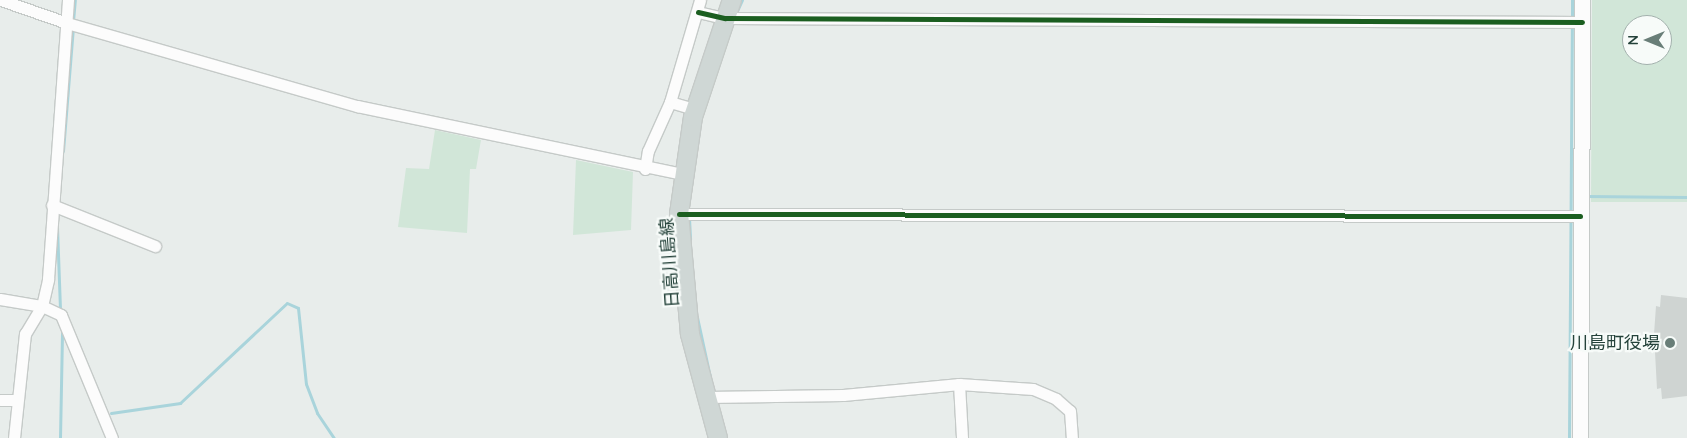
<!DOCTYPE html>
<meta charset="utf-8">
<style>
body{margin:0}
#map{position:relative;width:1687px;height:438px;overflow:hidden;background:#e8edeb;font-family:Quicksand,"Noto Sans JP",sans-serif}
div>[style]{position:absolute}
.green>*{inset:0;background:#d1e6d8}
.stream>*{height:3px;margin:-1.5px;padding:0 1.5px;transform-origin:1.5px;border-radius:1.5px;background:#a9d4db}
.building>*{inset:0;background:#cfd4d2}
.roads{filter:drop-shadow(1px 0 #c5cac8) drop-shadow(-1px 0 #c5cac8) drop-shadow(0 1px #c5cac8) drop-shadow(0 -1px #c5cac8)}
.street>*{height:11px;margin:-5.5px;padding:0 5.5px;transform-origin:5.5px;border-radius:5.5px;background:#fcfcfc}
.secondary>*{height:15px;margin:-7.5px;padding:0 7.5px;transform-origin:7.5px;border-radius:7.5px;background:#fcfcfc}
.primary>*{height:18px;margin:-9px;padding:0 9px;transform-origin:9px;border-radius:9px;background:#cfd7d5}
.cycleway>*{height:5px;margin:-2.5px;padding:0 2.5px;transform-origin:2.5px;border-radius:2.5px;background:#1b5e20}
.dots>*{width:14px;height:14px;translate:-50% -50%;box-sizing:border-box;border:2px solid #f7fbf9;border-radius:50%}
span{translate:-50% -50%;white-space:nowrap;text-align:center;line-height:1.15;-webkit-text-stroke:4.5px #f7fbf9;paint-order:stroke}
.street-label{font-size:18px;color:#24423a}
.poi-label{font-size:18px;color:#24423a}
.right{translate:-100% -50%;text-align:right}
.north{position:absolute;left:1622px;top:15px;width:50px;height:50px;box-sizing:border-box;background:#f7fbf9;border:1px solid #a3b1ad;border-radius:50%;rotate:270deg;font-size:14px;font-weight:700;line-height:20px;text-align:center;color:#24423a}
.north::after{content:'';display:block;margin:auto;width:18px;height:22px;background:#697e78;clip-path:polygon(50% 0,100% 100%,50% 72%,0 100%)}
</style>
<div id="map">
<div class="green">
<i style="clip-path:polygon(evenodd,1592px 0,1687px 0,1687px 202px,1591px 202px,1592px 0,1632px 25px,1662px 25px,1662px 55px,1632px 55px,1632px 25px)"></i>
<i style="clip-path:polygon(435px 130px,481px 140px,476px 169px,470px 169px,467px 233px,398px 227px,406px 168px,429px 169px)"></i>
<i style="clip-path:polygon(576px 160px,633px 172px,631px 230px,573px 235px)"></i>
</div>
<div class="stream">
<i style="left:737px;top:11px;width:12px;rotate:-66deg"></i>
<i style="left:1572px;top:19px;width:19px;rotate:-90deg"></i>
<i style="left:73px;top:21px;width:21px;rotate:-85deg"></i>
<i style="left:63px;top:151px;width:124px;rotate:-85.4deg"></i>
<i style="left:1586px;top:196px;width:101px;rotate:0.6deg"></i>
<i style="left:689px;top:218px;width:21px;rotate:87deg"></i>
<i style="left:57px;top:227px;width:83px;rotate:87.9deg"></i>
<i style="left:697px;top:317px;width:61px;rotate:77.8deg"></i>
<i style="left:111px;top:413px;width:70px;rotate:-8.2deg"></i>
<i style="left:180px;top:403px;width:146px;rotate:-43.1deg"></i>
<i style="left:287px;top:303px;width:12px;rotate:24deg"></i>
<i style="left:298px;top:308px;width:76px;rotate:84deg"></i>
<i style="left:306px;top:384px;width:31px;rotate:69deg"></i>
<i style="left:317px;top:413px;width:30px;rotate:56deg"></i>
<i style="left:60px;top:438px;width:109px;rotate:-88.9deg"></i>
<i style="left:1569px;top:438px;width:412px;rotate:-89.6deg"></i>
</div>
<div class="building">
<i style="clip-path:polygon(1661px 295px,1687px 298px,1687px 396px,1662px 399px,1661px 388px,1657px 389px,1654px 334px,1656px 306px,1660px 307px)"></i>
</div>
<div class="roads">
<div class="street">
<i style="left:1px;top:0;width:70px;rotate:19.2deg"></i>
<i style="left:67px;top:23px;width:302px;rotate:16deg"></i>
<i style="left:357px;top:106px;width:332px;rotate:11.8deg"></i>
<i style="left:698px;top:12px;width:28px;rotate:13deg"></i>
<i style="left:725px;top:18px;width:857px;rotate:0.27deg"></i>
<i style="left:670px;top:102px;width:26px;rotate:16deg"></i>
<i style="left:645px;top:169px;width:18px;rotate:-81deg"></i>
<i style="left:648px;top:151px;width:54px;rotate:-65.8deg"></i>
<i style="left:670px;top:102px;width:106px;rotate:-73.6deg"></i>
<i style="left:52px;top:205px;width:111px;rotate:21.7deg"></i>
<i style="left:679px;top:214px;width:901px;rotate:0.13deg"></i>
<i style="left:0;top:299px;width:43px;rotate:9.5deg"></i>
<i style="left:42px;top:306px;width:21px;rotate:25deg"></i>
<i style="left:61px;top:315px;width:133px;rotate:67.5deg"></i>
<i style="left:959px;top:384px;width:54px;rotate:86.8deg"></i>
<i style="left:707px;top:397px;width:136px;rotate:-0.8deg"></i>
<i style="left:843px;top:395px;width:117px;rotate:-5.4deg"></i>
<i style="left:959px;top:384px;width:74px;rotate:3.9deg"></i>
<i style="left:1033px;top:389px;width:25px;rotate:23deg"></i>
<i style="left:1056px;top:399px;width:18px;rotate:41deg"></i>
<i style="left:1070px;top:411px;width:27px;rotate:86deg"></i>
<i style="left:0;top:400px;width:17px"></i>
<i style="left:14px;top:438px;width:105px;rotate:-84deg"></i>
<i style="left:25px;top:334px;width:33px;rotate:-59deg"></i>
<i style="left:42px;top:306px;width:28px;rotate:-77deg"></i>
<i style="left:48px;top:279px;width:280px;rotate:-85.9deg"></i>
</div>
<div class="secondary">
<i style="left:1580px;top:438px;width:438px;rotate:-89.7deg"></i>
</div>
<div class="primary">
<i style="left:718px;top:438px;width:108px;rotate:-105.1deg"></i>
<i style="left:690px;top:334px;width:121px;rotate:-95.2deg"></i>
<i style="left:679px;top:214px;width:98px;rotate:-81.8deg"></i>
<i style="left:693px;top:117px;width:123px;rotate:-71.6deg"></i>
</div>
</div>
<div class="cycleway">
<i style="left:698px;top:12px;width:28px;rotate:13deg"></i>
<i style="left:725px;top:18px;width:857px;rotate:0.27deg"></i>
<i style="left:679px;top:214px;width:901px;rotate:0.13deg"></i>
</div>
<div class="dots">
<i style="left:1670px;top:343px;background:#697e78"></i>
</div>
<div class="street-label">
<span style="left:670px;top:263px;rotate:-94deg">日高川島線</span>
</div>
<div class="poi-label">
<span class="right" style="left:1660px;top:343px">川島町役場</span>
</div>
<div class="north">N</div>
</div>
